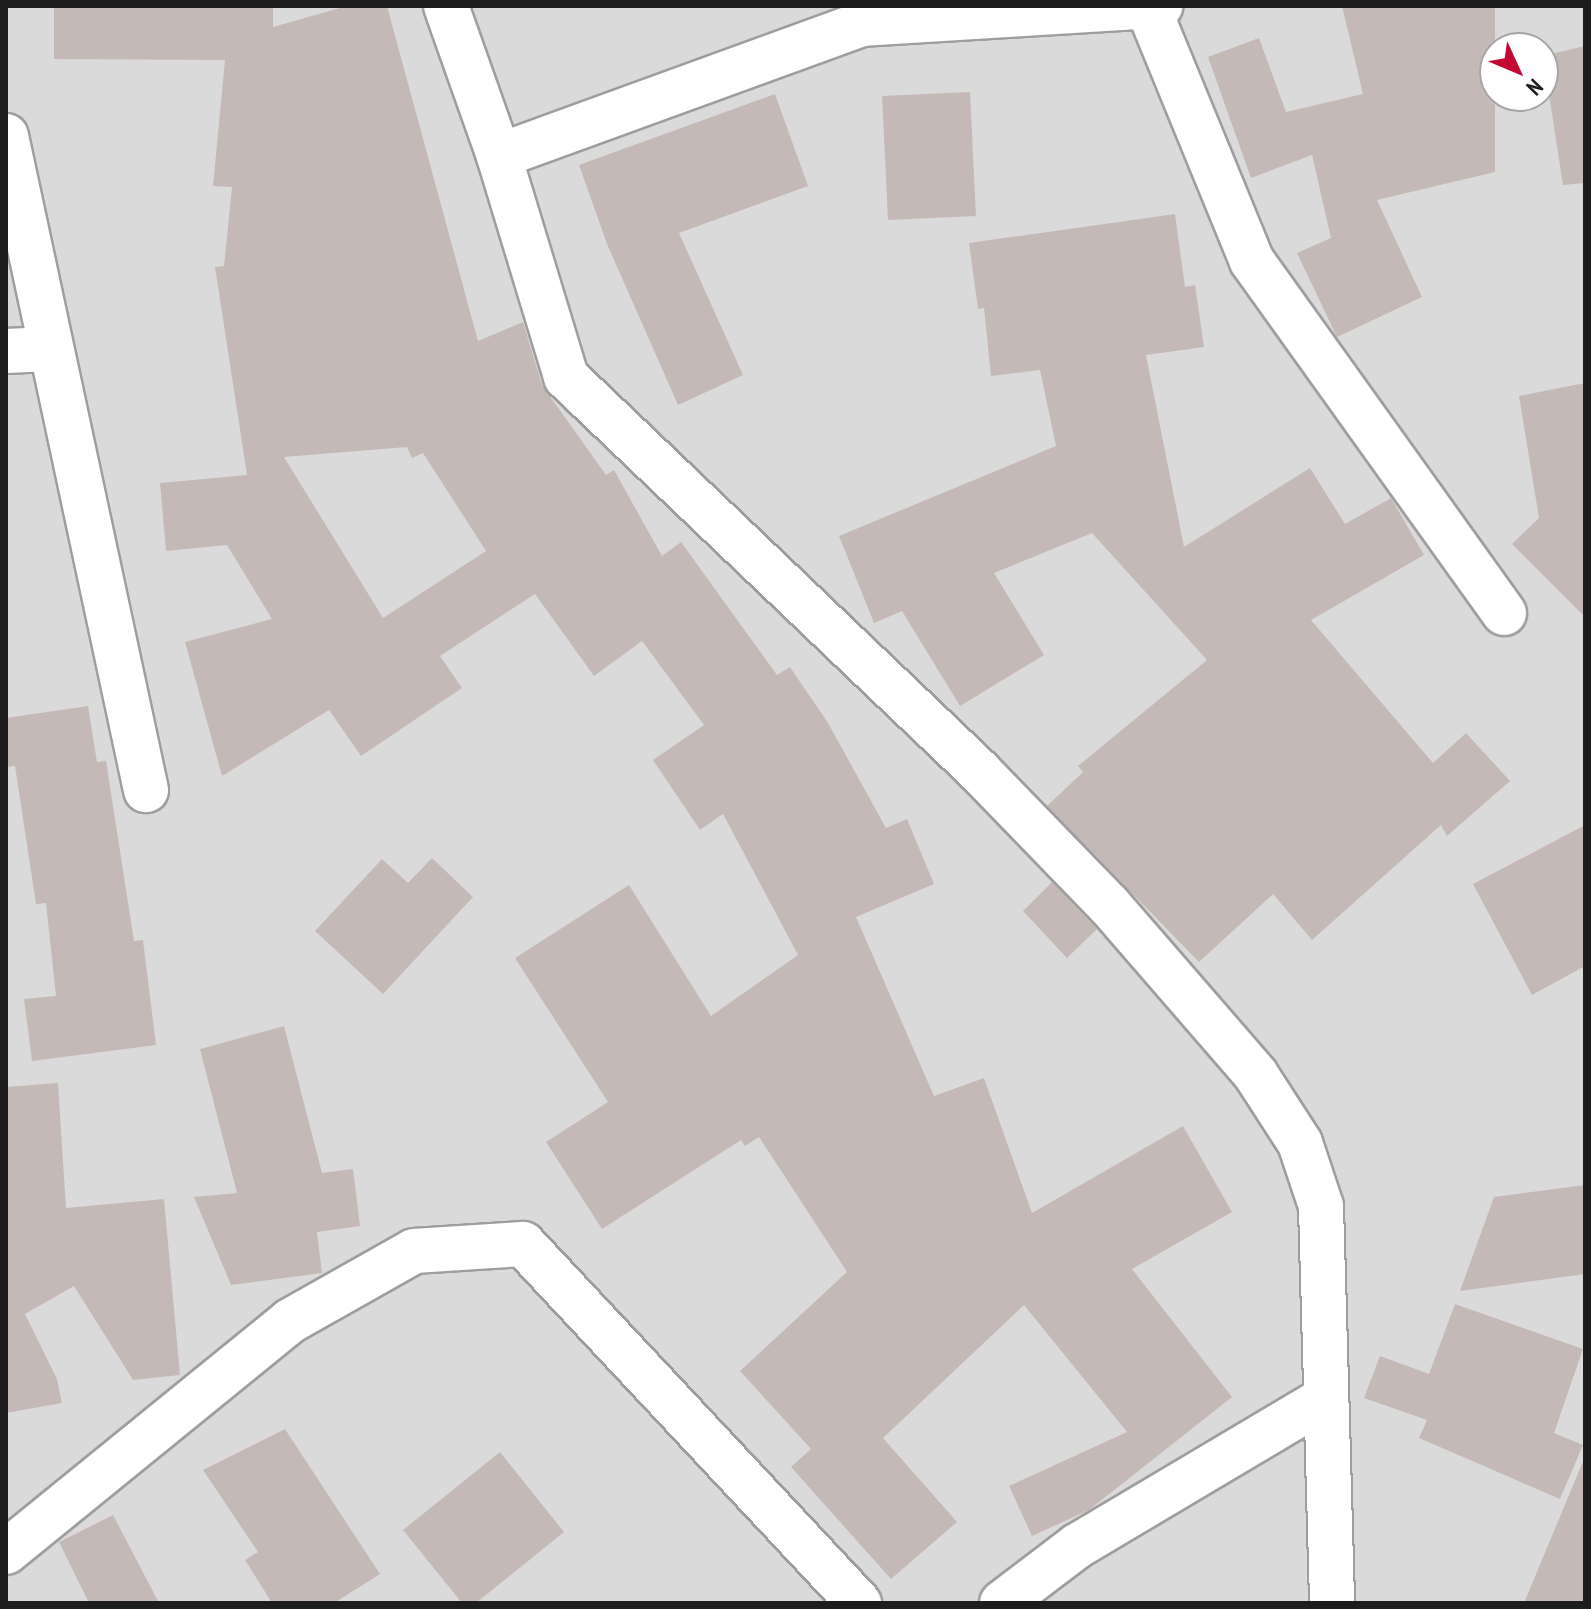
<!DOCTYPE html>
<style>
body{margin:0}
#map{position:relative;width:1591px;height:1609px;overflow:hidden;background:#eee8e3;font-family:"PT Sans Narrow",sans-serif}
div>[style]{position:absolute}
.residential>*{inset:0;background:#dbdada}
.building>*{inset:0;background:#c5b9b7}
.roads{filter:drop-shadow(2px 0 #9e9e9e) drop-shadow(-2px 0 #9e9e9e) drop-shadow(0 2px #9e9e9e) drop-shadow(0 -2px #9e9e9e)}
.street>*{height:44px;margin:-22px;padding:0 22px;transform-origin:22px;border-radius:22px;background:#fff}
span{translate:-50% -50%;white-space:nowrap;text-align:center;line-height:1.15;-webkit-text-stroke:8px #fff;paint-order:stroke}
.frame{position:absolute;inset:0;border:8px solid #1d1d1d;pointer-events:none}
.north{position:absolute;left:1479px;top:32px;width:80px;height:80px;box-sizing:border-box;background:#fff;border:2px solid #a5a5a5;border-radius:50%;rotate:134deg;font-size:22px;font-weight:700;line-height:32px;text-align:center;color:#1d1d1d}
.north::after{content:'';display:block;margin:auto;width:28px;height:36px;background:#c10933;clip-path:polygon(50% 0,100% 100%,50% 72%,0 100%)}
</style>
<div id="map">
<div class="residential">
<i style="clip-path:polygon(evenodd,6px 6px,1585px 6px,1585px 1603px,6px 1603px,6px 6px,1495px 48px,1543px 48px,1543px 96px,1495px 96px,1495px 48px)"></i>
</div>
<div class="building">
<i style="clip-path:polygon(evenodd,54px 6px,273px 6px,273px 27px,347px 6px,387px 6px,478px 341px,523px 322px,542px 385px,606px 475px,614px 470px,662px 556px,681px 542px,777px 675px,790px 667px,828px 723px,886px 828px,907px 819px,934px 884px,856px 917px,934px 1096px,984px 1078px,1032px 1213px,1183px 1126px,1232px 1212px,1132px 1269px,1232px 1397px,1089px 1510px,1032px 1536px,1009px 1486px,1127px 1432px,1024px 1305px,883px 1438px,957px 1522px,891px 1579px,791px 1467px,811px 1449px,740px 1371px,847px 1272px,759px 1137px,745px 1146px,741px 1140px,602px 1229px,546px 1142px,608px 1102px,515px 958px,629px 885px,711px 1016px,798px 955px,723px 814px,700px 830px,653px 760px,704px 725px,642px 641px,594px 676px,535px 594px,440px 656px,462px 688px,361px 756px,329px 710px,222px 776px,185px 642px,272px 619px,227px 545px,166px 551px,160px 483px,247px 475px,215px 267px,224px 266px,232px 187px,213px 186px,225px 60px,54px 59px,54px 6px,407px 447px,412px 458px,423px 453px,486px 551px,383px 618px,284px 457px,407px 447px)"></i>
<i style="clip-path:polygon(1342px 6px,1495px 6px,1495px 172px,1377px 200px,1422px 297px,1337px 337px,1297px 253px,1331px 238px,1312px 155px,1251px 178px,1208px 57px,1259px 38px,1286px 112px,1363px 94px)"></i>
<i style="clip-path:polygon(1585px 46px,1585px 183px,1563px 185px,1543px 56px)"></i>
<i style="clip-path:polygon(970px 92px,976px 216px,888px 220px,882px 96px)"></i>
<i style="clip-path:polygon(775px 94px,808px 186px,679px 233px,743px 375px,678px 405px,607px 244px,579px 165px)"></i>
<i style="clip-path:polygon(1175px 214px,1185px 287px,1195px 285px,1204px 347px,1146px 355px,1184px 547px,1310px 468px,1345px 524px,1391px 498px,1424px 555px,1311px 620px,1433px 763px,1466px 733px,1510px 781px,1447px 836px,1441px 825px,1312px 940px,1273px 894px,1199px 962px,1047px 806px,1083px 772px,1078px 766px,1207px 660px,1092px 533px,994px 573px,1044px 655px,960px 706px,902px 611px,874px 623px,839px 536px,1056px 446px,1040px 370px,991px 376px,984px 308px,978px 309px,969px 243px)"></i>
<i style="clip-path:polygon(1585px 383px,1585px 617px,1512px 544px,1539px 518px,1519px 396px)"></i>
<i style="clip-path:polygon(88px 706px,97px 762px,106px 761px,134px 941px,143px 940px,156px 1045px,32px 1061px,24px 999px,56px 996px,46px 903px,36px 904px,15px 766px,6px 767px,6px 718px)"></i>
<i style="clip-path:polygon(1585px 825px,1585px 966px,1532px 995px,1473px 884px)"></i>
<i style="clip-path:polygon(432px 858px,473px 897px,383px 994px,315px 931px,382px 859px,408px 883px)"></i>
<i style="clip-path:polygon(1052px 882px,1097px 929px,1067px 958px,1023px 911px)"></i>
<i style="clip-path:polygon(284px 1026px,322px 1173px,353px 1169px,360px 1226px,317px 1232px,322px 1273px,231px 1285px,194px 1197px,237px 1193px,200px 1049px)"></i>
<i style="clip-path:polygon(58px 1083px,66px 1208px,164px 1199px,180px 1375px,133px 1380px,74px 1286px,25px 1314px,57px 1379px,62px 1403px,6px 1413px,6px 1087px)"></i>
<i style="clip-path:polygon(1585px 1185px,1585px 1274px,1460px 1291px,1494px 1197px)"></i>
<i style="clip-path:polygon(1455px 1304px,1583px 1349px,1554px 1433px,1583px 1445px,1560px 1499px,1419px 1438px,1427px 1420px,1364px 1398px,1380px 1356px,1429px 1374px)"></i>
<i style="clip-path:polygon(285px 1429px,380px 1574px,334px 1603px,272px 1603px,245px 1560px,258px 1552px,203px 1470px)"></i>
<i style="clip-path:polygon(500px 1452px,564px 1532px,476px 1603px,462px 1603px,403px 1530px)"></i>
<i style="clip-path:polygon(1584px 1459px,1585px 1603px,1524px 1603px)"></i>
<i style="clip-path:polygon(113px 1515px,159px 1603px,89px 1603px,59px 1542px)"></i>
</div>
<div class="roads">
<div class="street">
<i style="left:446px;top:6px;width:159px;rotate:70.5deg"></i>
<i style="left:499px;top:156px;width:231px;rotate:73.1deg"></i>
<i style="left:566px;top:377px;width:571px;rotate:43.65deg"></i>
<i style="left:979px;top:771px;width:187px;rotate:45.9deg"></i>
<i style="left:1109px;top:905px;width:225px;rotate:49.1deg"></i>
<i style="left:1256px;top:1075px;width:81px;rotate:57.1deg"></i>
<i style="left:1300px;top:1143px;width:66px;rotate:71.6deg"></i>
<i style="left:1321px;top:1206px;width:397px;rotate:88.4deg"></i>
<i style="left:1149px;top:10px;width:271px;rotate:67.7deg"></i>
<i style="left:1252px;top:261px;width:433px;rotate:54.4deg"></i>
<i style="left:6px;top:136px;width:669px;rotate:77.92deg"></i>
<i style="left:499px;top:156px;width:386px;rotate:-20deg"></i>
<i style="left:862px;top:24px;width:299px;rotate:-3.5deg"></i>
<i style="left:6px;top:351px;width:44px;rotate:-2.6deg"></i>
<i style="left:6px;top:1552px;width:366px;rotate:-39.1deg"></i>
<i style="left:290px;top:1321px;width:142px;rotate:-29.4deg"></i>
<i style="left:414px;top:1251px;width:109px;rotate:-3.7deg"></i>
<i style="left:523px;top:1244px;width:492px;rotate:46.9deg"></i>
<i style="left:1002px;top:1603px;width:94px;rotate:-37.2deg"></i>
<i style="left:1077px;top:1546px;width:286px;rotate:-30.7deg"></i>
</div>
</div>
<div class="frame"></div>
<div class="north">N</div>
</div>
